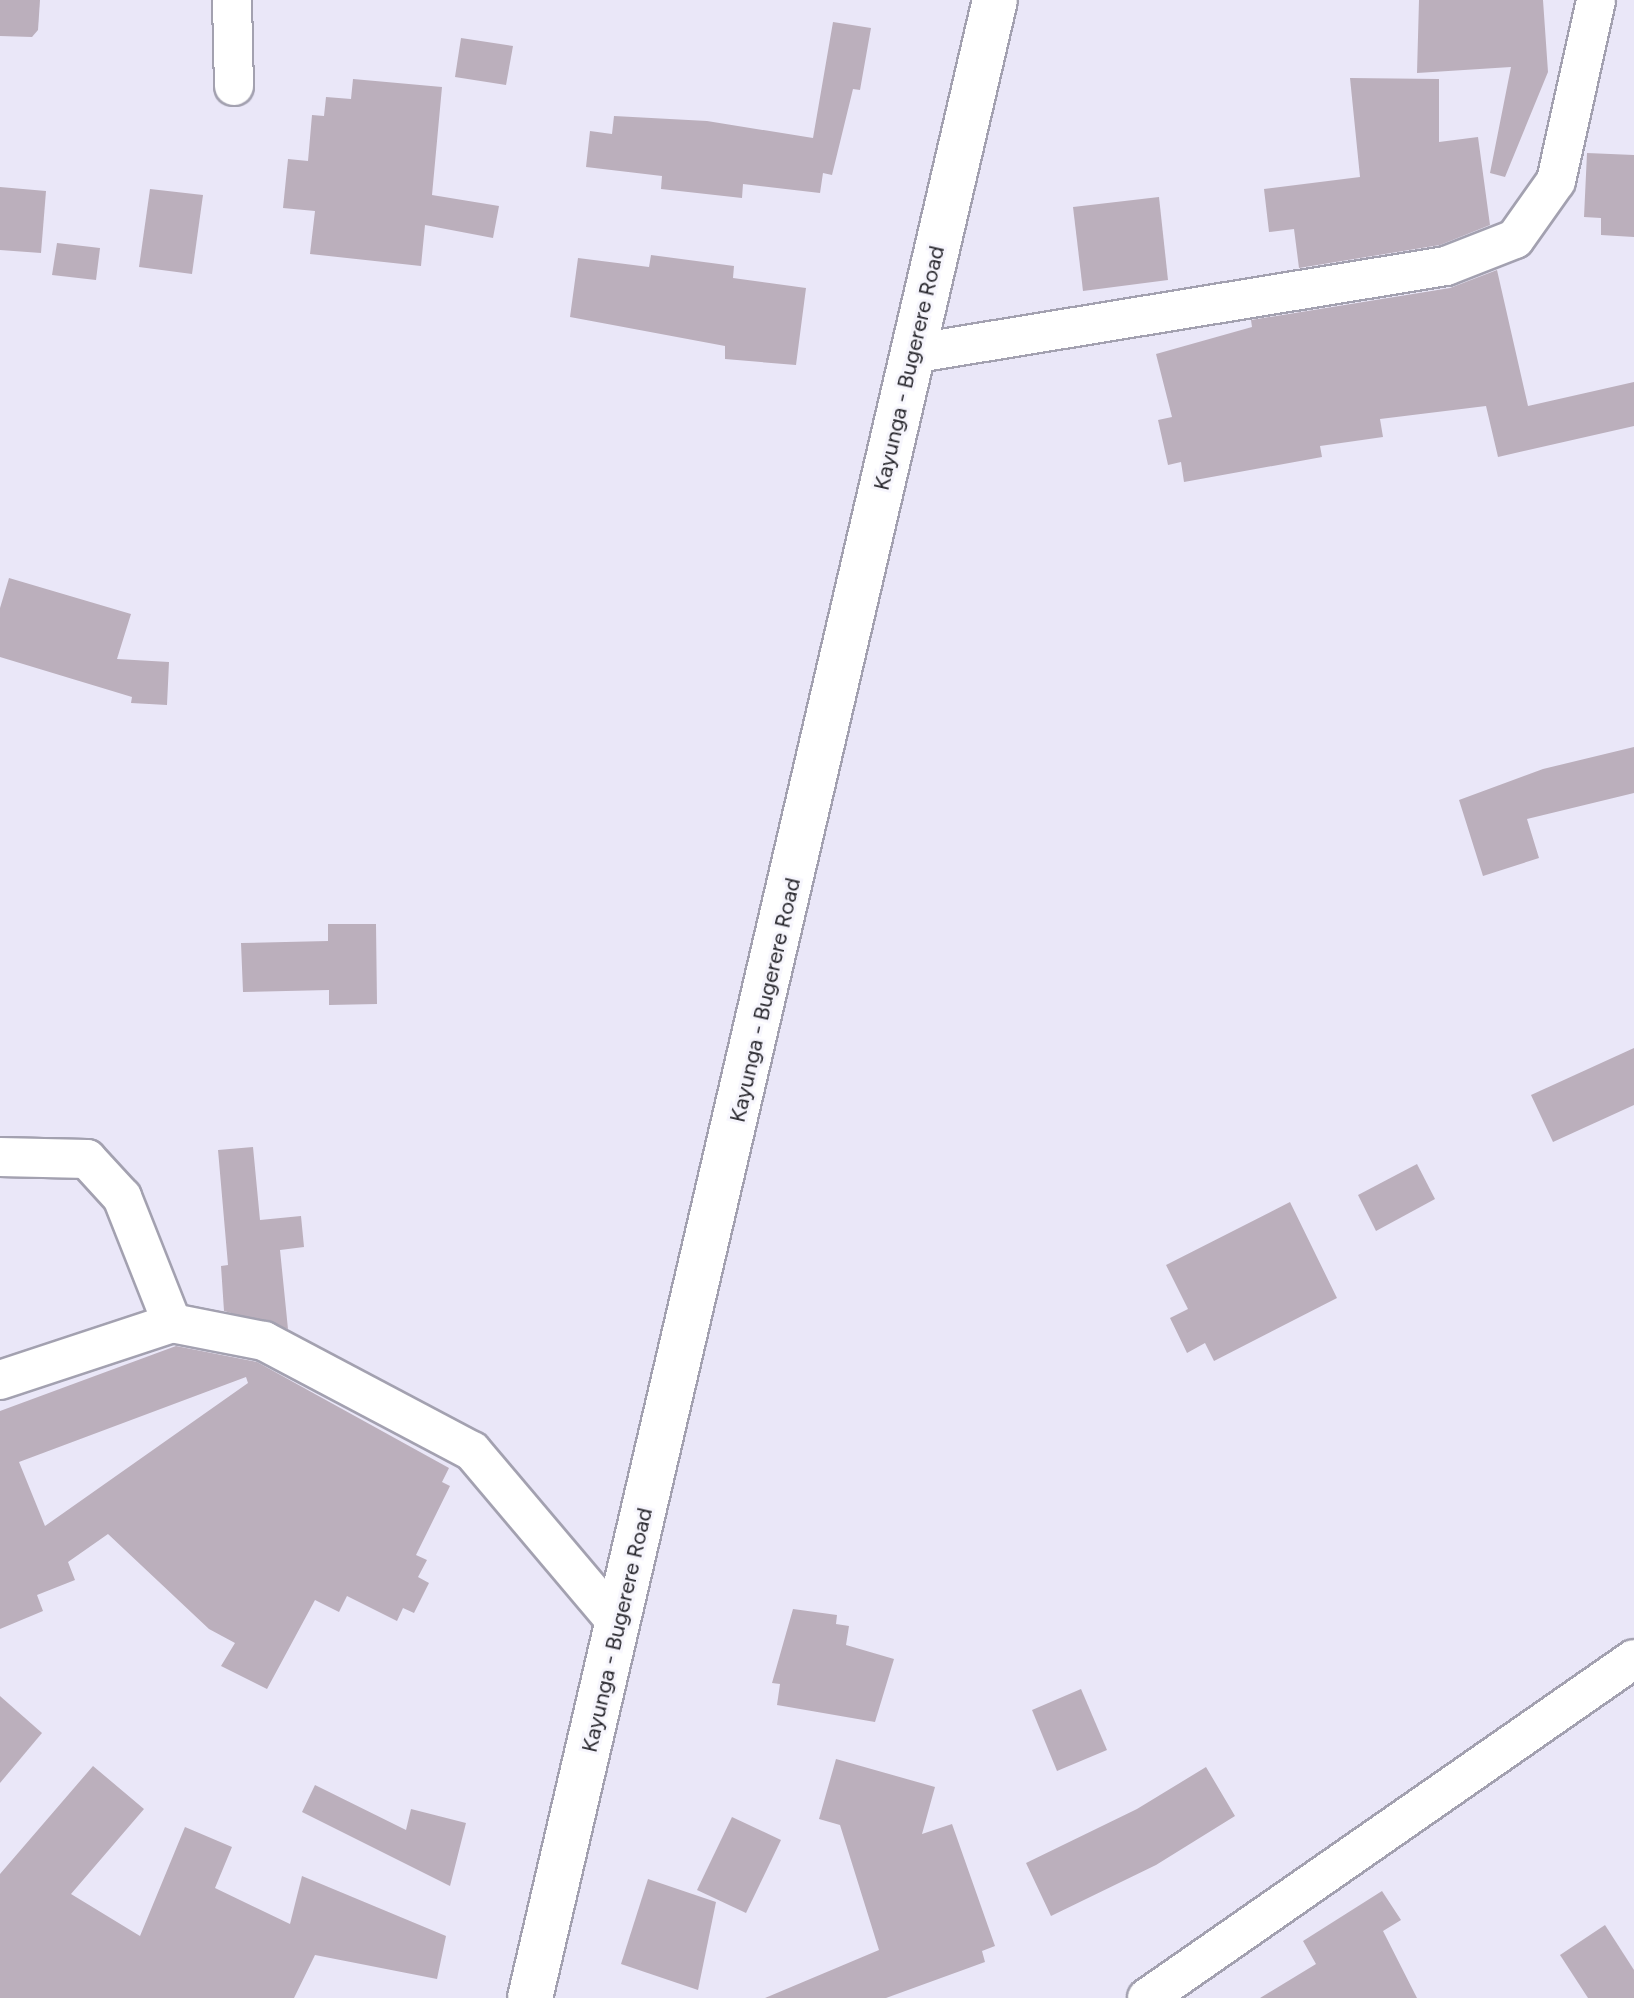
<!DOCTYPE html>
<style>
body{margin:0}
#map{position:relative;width:1634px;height:1998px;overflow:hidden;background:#eae7f8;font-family:Figtree,sans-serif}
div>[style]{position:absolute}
.building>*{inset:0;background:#bbafbc}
.roads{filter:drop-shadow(2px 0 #a3a1b0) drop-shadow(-2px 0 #a3a1b0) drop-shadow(0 2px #a3a1b0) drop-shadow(0 -2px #a3a1b0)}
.street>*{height:38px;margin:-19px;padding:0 19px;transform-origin:19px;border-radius:19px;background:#fff}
.primary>*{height:44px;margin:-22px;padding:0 22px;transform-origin:22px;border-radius:22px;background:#fff}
span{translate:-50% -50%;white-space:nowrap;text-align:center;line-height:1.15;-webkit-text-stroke:6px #f7f6fd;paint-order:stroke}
.street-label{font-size:22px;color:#27262c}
</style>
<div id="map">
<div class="building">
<i style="clip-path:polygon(0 0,40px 0,38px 30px,32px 37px,0 36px)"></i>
<i style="clip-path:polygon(1419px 0,1543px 0,1548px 72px,1505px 177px,1490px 173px,1511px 67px,1417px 73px)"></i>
<i style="clip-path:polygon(833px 22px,871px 28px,860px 90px,853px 89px,832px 175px,823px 173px,820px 193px,743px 184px,742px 198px,661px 189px,662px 176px,586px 167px,590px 131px,612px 134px,614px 116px,707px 121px,813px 138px)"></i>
<i style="clip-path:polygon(461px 38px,513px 46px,506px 85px,455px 77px)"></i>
<i style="clip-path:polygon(1350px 78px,1439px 79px,1439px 142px,1478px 137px,1490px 225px,1440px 245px,1299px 268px,1294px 229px,1269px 232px,1264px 189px,1360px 177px)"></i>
<i style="clip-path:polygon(353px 79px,442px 87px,432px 195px,499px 206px,493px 238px,425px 225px,421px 266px,310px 254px,315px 211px,283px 208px,288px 159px,308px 161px,312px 115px,324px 116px,326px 97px,351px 99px)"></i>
<i style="clip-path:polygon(1587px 153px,1634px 155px,1634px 237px,1601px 235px,1601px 218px,1584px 217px)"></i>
<i style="clip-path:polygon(0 187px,46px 191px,41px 253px,0 250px)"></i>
<i style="clip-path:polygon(150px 189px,203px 195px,192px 274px,139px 267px)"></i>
<i style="clip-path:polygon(1159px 197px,1168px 280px,1083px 291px,1073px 207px)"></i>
<i style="clip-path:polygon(57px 243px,100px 248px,96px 280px,52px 275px)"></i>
<i style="clip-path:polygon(651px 255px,734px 266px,733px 278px,806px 288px,796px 365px,725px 359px,725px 346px,570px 317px,578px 258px,649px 267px)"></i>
<i style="clip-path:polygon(1497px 270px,1528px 406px,1634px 382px,1634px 426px,1498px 457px,1486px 406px,1380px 419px,1383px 437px,1320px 446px,1322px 457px,1184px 482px,1181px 462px,1168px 465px,1158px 420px,1172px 417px,1156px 354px,1252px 327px,1251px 320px,1450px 288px)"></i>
<i style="clip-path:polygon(9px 578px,131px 614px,117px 659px,169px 662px,167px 705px,131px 703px,132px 697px,0 657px,0 608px)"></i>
<i style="clip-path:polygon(1634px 747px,1634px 793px,1527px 819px,1539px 858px,1483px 876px,1459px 800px,1543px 769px)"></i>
<i style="clip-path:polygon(328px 924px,376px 924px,377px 1004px,329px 1005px,329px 990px,243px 992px,241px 943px,328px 941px)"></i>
<i style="clip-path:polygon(1634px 1048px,1634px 1105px,1553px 1142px,1531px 1095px)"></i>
<i style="clip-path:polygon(253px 1147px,260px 1220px,301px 1216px,304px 1247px,280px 1250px,288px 1329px,224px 1311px,221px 1266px,228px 1265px,218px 1150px)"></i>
<i style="clip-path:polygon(1417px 1164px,1435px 1199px,1376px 1231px,1358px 1195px)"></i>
<i style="clip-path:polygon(1290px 1202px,1337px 1298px,1214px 1361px,1205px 1343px,1187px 1353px,1170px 1318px,1188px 1309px,1166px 1265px)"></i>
<i style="clip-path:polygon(evenodd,176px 1346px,257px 1362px,449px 1468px,442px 1482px,450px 1486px,416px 1555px,427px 1560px,418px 1577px,429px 1583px,414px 1613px,403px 1608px,397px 1621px,347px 1596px,339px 1612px,315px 1600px,267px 1689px,221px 1666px,235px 1643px,209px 1629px,108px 1534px,68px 1562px,75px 1580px,37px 1595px,43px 1611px,0 1629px,0 1411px,176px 1346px,246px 1377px,248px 1383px,45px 1526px,19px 1462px,246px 1377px)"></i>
<i style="clip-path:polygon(793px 1609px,837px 1615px,836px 1624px,849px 1626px,846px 1645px,894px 1659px,875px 1722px,777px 1705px,780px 1684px,772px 1683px)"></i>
<i style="clip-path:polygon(1081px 1689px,1107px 1750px,1057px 1771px,1032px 1710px)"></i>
<i style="clip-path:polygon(0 1696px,42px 1733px,0 1783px)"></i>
<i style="clip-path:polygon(836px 1759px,935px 1787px,922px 1834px,952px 1824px,995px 1946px,982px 1951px,985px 1962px,886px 1998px,765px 1998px,879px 1950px,840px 1825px,819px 1819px)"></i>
<i style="clip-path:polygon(93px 1766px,144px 1809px,71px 1894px,140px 1936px,185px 1827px,232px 1847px,215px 1888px,290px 1924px,302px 1876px,446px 1936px,437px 1979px,315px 1955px,294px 1998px,0 1998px,0 1874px)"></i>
<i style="clip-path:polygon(1206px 1767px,1235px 1816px,1156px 1865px,1051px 1916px,1026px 1863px,1137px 1809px)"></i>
<i style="clip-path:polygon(315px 1785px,406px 1830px,411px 1809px,466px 1823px,450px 1886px,302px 1812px)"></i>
<i style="clip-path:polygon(732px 1817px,781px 1840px,746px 1913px,697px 1890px)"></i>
<i style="clip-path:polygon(648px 1879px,716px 1902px,698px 1990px,621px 1964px)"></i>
<i style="clip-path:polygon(1382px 1891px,1401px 1920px,1383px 1931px,1417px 1998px,1260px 1998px,1316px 1964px,1303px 1941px)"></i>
<i style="clip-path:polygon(1605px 1925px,1634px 1970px,1634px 1998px,1588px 1998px,1560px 1955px)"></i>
</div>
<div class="roads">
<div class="street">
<i style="left:232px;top:0;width:86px;rotate:88.7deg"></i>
<i style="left:911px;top:354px;width:542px;rotate:-9.34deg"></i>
<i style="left:1446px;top:266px;width:74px;rotate:-21.4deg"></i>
<i style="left:1515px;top:239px;width:71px;rotate:-54.7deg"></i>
<i style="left:1556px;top:181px;width:185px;rotate:-77.5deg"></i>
<i style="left:0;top:1157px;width:87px;rotate:1.3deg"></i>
<i style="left:87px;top:1159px;width:52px;rotate:47.4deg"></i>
<i style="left:122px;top:1197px;width:136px;rotate:68.4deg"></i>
<i style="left:0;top:1380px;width:181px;rotate:-18.3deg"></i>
<i style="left:172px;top:1323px;width:94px;rotate:11.1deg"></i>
<i style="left:264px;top:1341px;width:235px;rotate:27.9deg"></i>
<i style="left:472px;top:1451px;width:226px;rotate:49.8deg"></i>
<i style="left:1147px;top:1998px;width:593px;rotate:-34.84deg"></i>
</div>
<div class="primary">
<i style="left:530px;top:1998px;width:2051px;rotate:-76.9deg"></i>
</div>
</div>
<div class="street-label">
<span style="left:909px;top:368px;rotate:-77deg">Kayunga - Bugerere Road</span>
<span style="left:765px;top:1000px;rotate:-77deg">Kayunga - Bugerere Road</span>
<span style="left:617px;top:1630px;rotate:-77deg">Kayunga - Bugerere Road</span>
</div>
</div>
